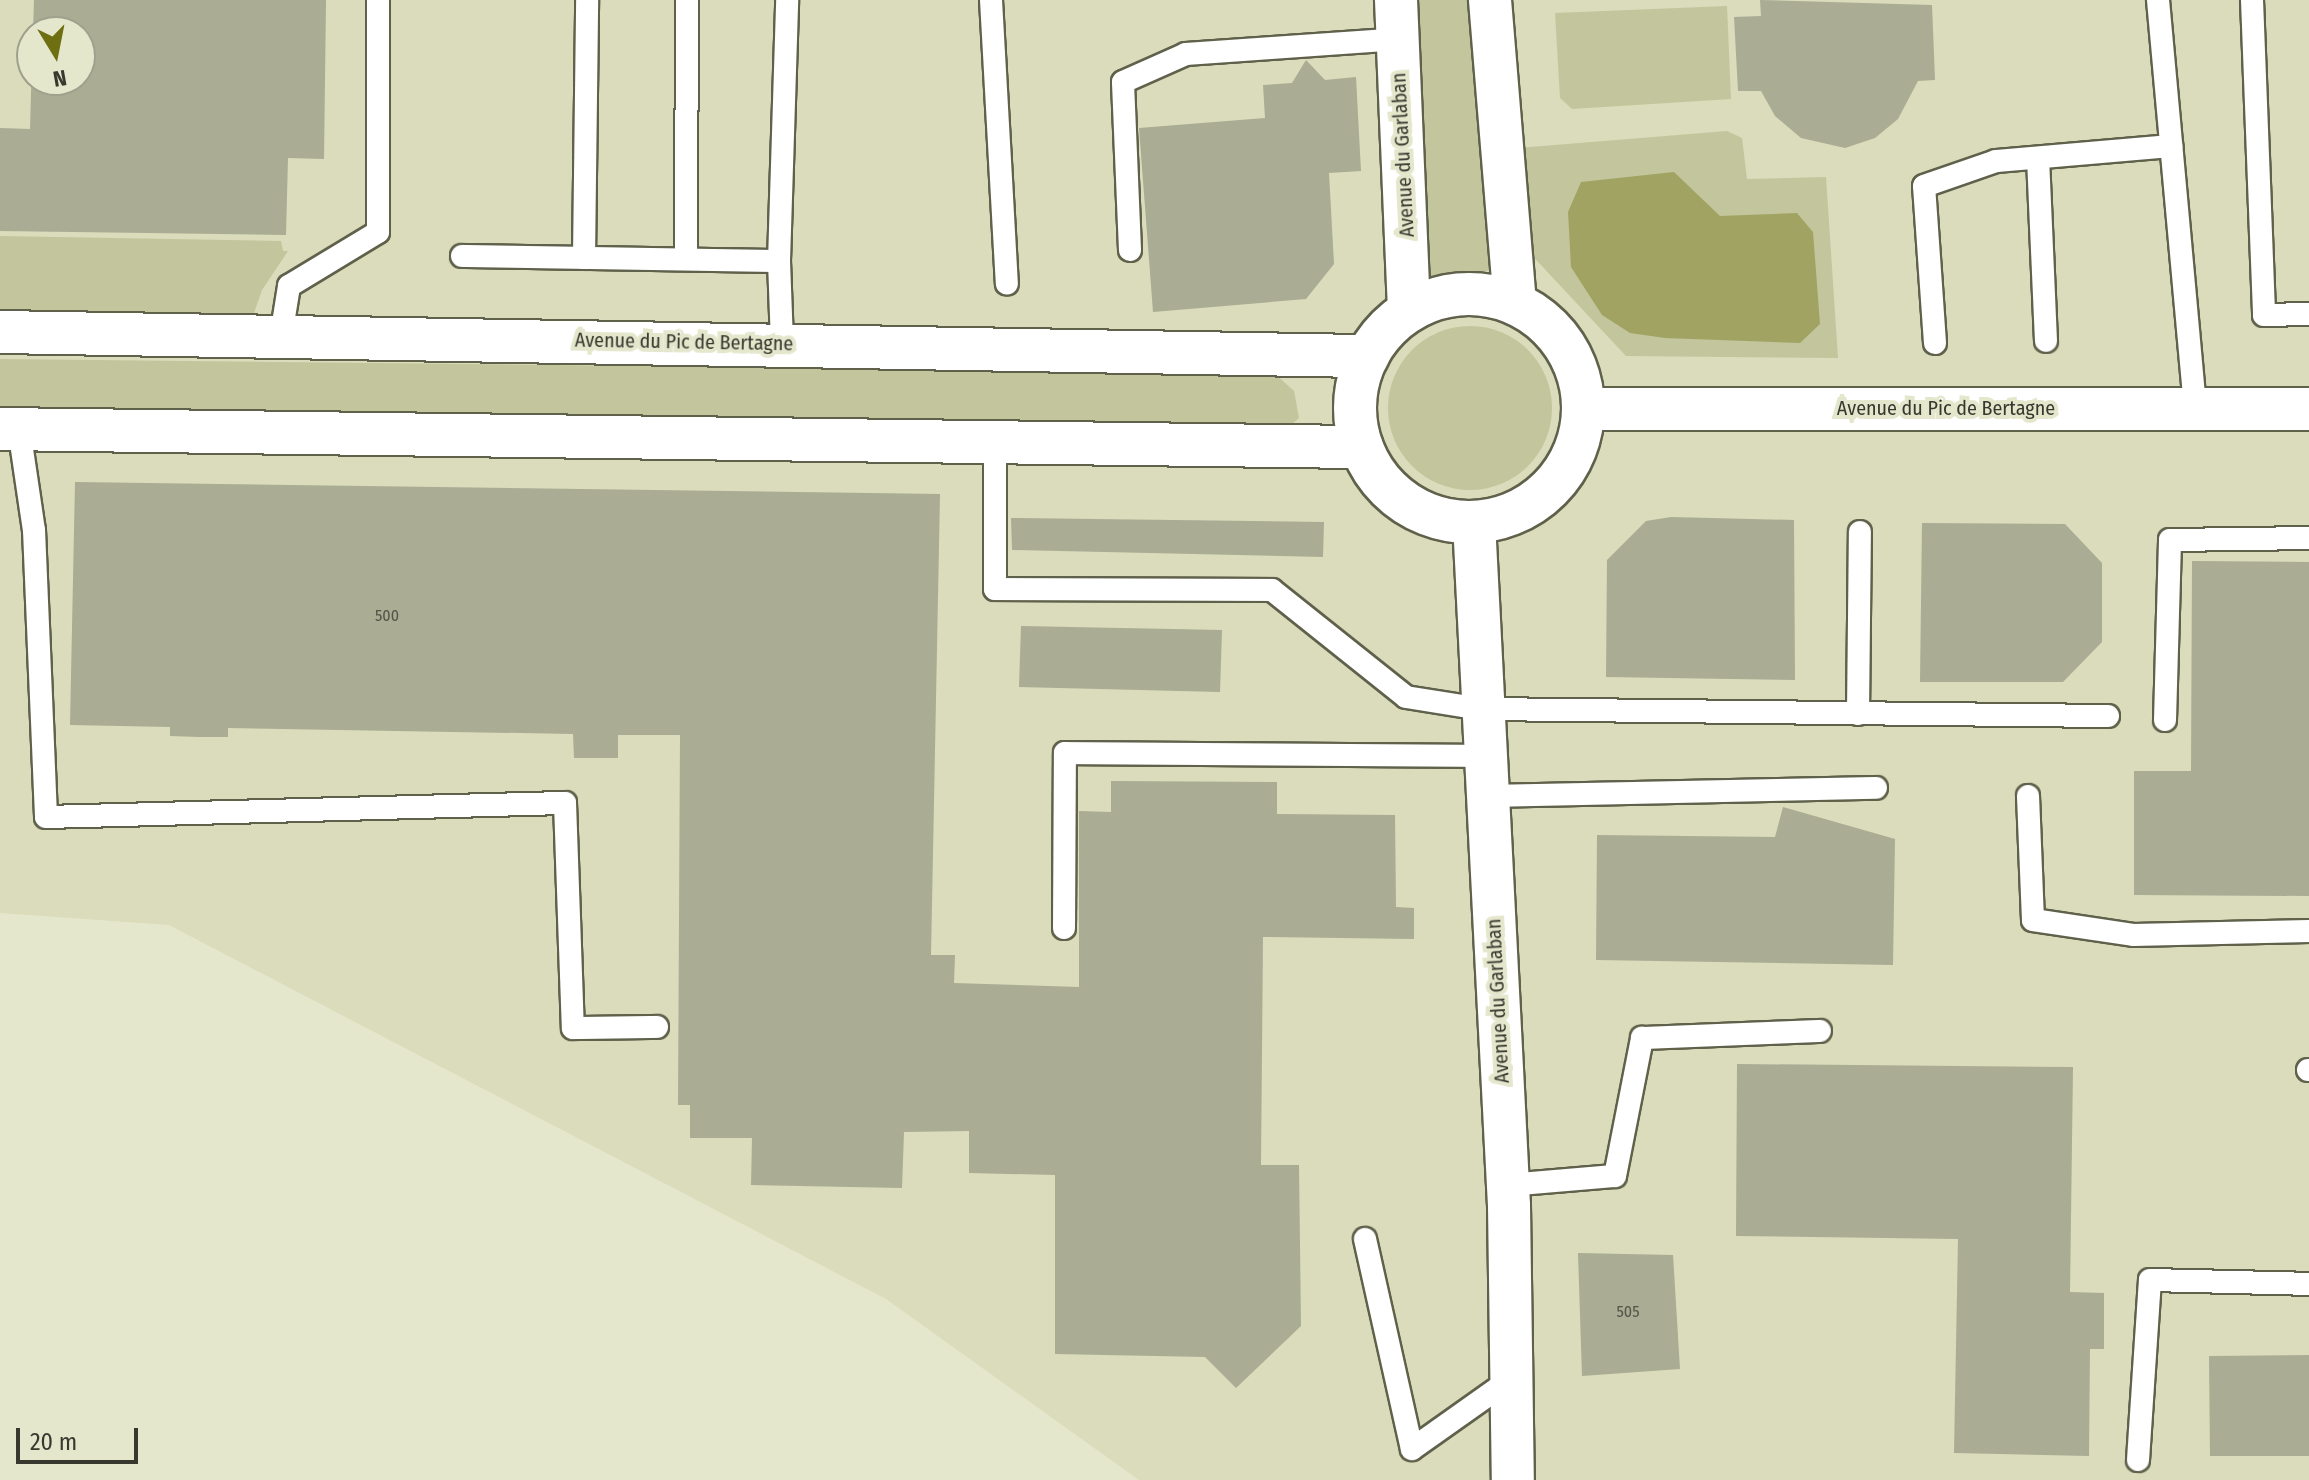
<!DOCTYPE html>
<style>
body{margin:0}
#map{position:relative;width:2309px;height:1480px;overflow:hidden;background:#e5e7cd;font-family:"Fira Sans Condensed",sans-serif}
div>[style]{position:absolute}
.built>*{inset:0;background:#dadcbb}
.green>*{inset:0;background:#c3c59c}
.round{border-radius:50%}
.water>*{inset:0;background:#a1a363}
.building>*{inset:0;background:#aaac94}
.roads{filter:drop-shadow(2px 0 #60614b) drop-shadow(-2px 0 #60614b) drop-shadow(0 2px #60614b) drop-shadow(0 -2px #60614b)}
.lane>*{height:22px;margin:-11px;padding:0 11px;transform-origin:11px;border-radius:11px;background:#fff}
.street>*{height:42px;margin:-21px;padding:0 21px;transform-origin:21px;border-radius:21px;background:#fff}
.street>.ring{margin:-21px;padding:0;box-sizing:content-box;background:none;border:42px solid #fff;border-radius:50%}
span{translate:-50% -50%;white-space:nowrap;text-align:center;line-height:1.15;-webkit-text-stroke:8px #e5e7cd;paint-order:stroke}
.number-label{font-size:16px;color:#545548}
.number-label span{-webkit-text-stroke-width:0}
.street-label{font-size:20px;color:#37382e}
.north{position:absolute;left:16px;top:16px;width:80px;height:80px;box-sizing:border-box;background:#e5e7cd;border:2px solid #9fa18d;border-radius:50%;rotate:170deg;font-size:22px;font-weight:700;line-height:32px;text-align:center;color:#37382e}
.north::after{content:'';display:block;margin:auto;width:28px;height:36px;background:#6e6f11;clip-path:polygon(50% 0,100% 100%,50% 72%,0 100%)}
.scale{position:absolute;left:16px;top:1428px;width:122px;height:36px;box-sizing:border-box;border:4px solid #37382e;border-top:0;padding-left:10px;font-size:24px;line-height:28px;white-space:nowrap;color:#37382e;-webkit-text-stroke:6px #e5e7cd;paint-order:stroke}
</style>
<div id="map">
<div class="built">
<i style="clip-path:polygon(evenodd,0 0,2309px 0,2309px 1480px,1139px 1480px,886px 1299px,169px 925px,0 913px,0 0,32px 32px,80px 32px,80px 80px,32px 80px,32px 32px)"></i>
</div>
<div class="green">
<i style="clip-path:polygon(1405px 0,1475px 0,1495px 270px,1424px 277px)"></i>
<i style="clip-path:polygon(1727px 6px,1731px 99px,1572px 109px,1560px 98px,1555px 13px)"></i>
<i style="clip-path:polygon(1727px 131px,1742px 138px,1747px 179px,1826px 177px,1838px 358px,1626px 356px,1526px 249px,1519px 148px)"></i>
<i style="clip-path:polygon(0 236px,281px 241px,283px 251px,288px 251px,262px 290px,253px 316px,0 317px)"></i>
<i class="round" style="left:1388px;top:326px;width:164px;height:164px"></i>
<i style="clip-path:polygon(0 359px,1274px 373px,1294px 391px,1299px 418px,1285px 430px,0 420px)"></i>
</div>
<div class="water">
<i style="clip-path:polygon(1674px 172px,1720px 216px,1797px 213px,1813px 232px,1820px 324px,1800px 343px,1665px 338px,1630px 333px,1602px 315px,1571px 267px,1568px 212px,1581px 182px)"></i>
</div>
<div class="building">
<i style="clip-path:polygon(34px 0,326px 0,324px 159px,288px 158px,286px 235px,0 231px,0 128px,30px 129px,32px 56px,32px 80px,80px 80px,80px 32px,33px 32px)"></i>
<i style="clip-path:polygon(1760px 0,1932px 5px,1935px 80px,1918px 81px,1898px 119px,1875px 138px,1845px 148px,1801px 138px,1775px 116px,1761px 91px,1738px 91px,1734px 17px,1761px 16px)"></i>
<i style="clip-path:polygon(1306px 60px,1325px 80px,1356px 77px,1361px 171px,1329px 173px,1334px 264px,1306px 299px,1153px 312px,1139px 128px,1265px 118px,1263px 85px,1292px 83px)"></i>
<i style="clip-path:polygon(75px 482px,940px 494px,931px 955px,955px 955px,954px 983px,1079px 987px,1079px 811px,1111px 812px,1111px 781px,1277px 782px,1277px 814px,1395px 815px,1396px 907px,1414px 908px,1414px 939px,1263px 937px,1261px 1165px,1299px 1165px,1301px 1326px,1236px 1388px,1205px 1357px,1055px 1354px,1055px 1175px,969px 1173px,969px 1131px,904px 1132px,902px 1188px,751px 1185px,752px 1138px,690px 1138px,690px 1105px,678px 1105px,680px 735px,618px 735px,618px 758px,574px 758px,573px 734px,228px 728px,228px 737px,199px 737px,170px 736px,170px 727px,70px 725px)"></i>
<i style="clip-path:polygon(1671px 517px,1794px 520px,1795px 680px,1606px 677px,1607px 560px,1646px 521px)"></i>
<i style="clip-path:polygon(1011px 518px,1324px 522px,1323px 557px,1012px 550px)"></i>
<i style="clip-path:polygon(1922px 523px,2065px 524px,2102px 563px,2102px 642px,2063px 682px,1920px 682px)"></i>
<i style="clip-path:polygon(2192px 561px,2309px 562px,2309px 896px,2134px 895px,2134px 771px,2191px 771px)"></i>
<i style="clip-path:polygon(1021px 626px,1222px 630px,1220px 692px,1019px 687px)"></i>
<i style="clip-path:polygon(1783px 807px,1895px 839px,1893px 965px,1596px 960px,1597px 835px,1775px 837px)"></i>
<i style="clip-path:polygon(1737px 1064px,2073px 1067px,2070px 1292px,2104px 1293px,2104px 1349px,2090px 1349px,2089px 1456px,1954px 1453px,1958px 1239px,1736px 1236px)"></i>
<i style="clip-path:polygon(1578px 1253px,1673px 1255px,1680px 1369px,1582px 1376px)"></i>
<i style="clip-path:polygon(2309px 1355px,2309px 1456px,2210px 1456px,2209px 1356px)"></i>
</div>
<div class="roads">
<div class="lane">
<i style="left:991px;top:0;width:284px;rotate:86.8deg"></i>
<i style="left:2158px;top:0;width:408px;rotate:84.8deg"></i>
<i style="left:2252px;top:0;width:315px;rotate:87.8deg"></i>
<i style="left:2264px;top:315px;width:45px;rotate:-1.3deg"></i>
<i style="left:2038px;top:158px;width:183px;rotate:87.5deg"></i>
<i style="left:1130px;top:250px;width:168px;rotate:-92.4deg"></i>
<i style="left:1123px;top:82px;width:69px;rotate:-24deg"></i>
<i style="left:1186px;top:54px;width:213px;rotate:-4deg"></i>
<i style="left:462px;top:256px;width:317px;rotate:0.9deg"></i>
<i style="left:779px;top:261px;width:82px;rotate:87.9deg"></i>
<i style="left:584px;top:258px;width:258px;rotate:-89.3deg"></i>
<i style="left:686px;top:259px;width:259px;rotate:-89.8deg"></i>
<i style="left:779px;top:261px;width:261px;rotate:-88.2deg"></i>
<i style="left:281px;top:336px;width:51px;rotate:-80.9deg"></i>
<i style="left:289px;top:286px;width:104px;rotate:-31.2deg"></i>
<i style="left:378px;top:232px;width:232px;rotate:-90deg"></i>
<i style="left:1935px;top:343px;width:157px;rotate:-94deg"></i>
<i style="left:1924px;top:186px;width:76px;rotate:-19.1deg"></i>
<i style="left:1996px;top:161px;width:176px;rotate:-4.9deg"></i>
<i style="left:19px;top:429px;width:102px;rotate:81.6deg"></i>
<i style="left:34px;top:530px;width:287px;rotate:87.6deg"></i>
<i style="left:46px;top:817px;width:519px;rotate:-1.55deg"></i>
<i style="left:565px;top:803px;width:225px;rotate:88deg"></i>
<i style="left:573px;top:1028px;width:84px;rotate:-0.7deg"></i>
<i style="left:995px;top:446px;width:143px;rotate:90deg"></i>
<i style="left:995px;top:589px;width:277px;rotate:0.2deg"></i>
<i style="left:1272px;top:590px;width:171px;rotate:38.6deg"></i>
<i style="left:1406px;top:697px;width:77px;rotate:9deg"></i>
<i style="left:1482px;top:709px;width:626px;rotate:0.64deg"></i>
<i style="left:1858px;top:714px;width:182px;rotate:-89.4deg"></i>
<i style="left:2165px;top:720px;width:180px;rotate:-88.4deg"></i>
<i style="left:2170px;top:540px;width:139px;rotate:-0.8deg"></i>
<i style="left:1487px;top:796px;width:389px;rotate:-1.2deg"></i>
<i style="left:2028px;top:796px;width:124px;rotate:87.7deg"></i>
<i style="left:2033px;top:920px;width:101px;rotate:8.5deg"></i>
<i style="left:2133px;top:935px;width:176px;rotate:-1.3deg"></i>
<i style="left:1064px;top:928px;width:175px;rotate:-89.7deg"></i>
<i style="left:1065px;top:753px;width:420px;rotate:0.4deg"></i>
<i style="left:2308px;top:1070px;width:1px"></i>
<i style="left:1507px;top:1185px;width:108px;rotate:-4.8deg"></i>
<i style="left:1615px;top:1176px;width:141px;rotate:-78.9deg"></i>
<i style="left:1642px;top:1038px;width:178px;rotate:-2.3deg"></i>
<i style="left:1365px;top:1239px;width:215px;rotate:77.4deg"></i>
<i style="left:1412px;top:1449px;width:121px;rotate:-35.3deg"></i>
<i style="left:2138px;top:1460px;width:180px;rotate:-86.2deg"></i>
<i style="left:2150px;top:1280px;width:159px;rotate:1.4deg"></i>
</div>
<div class="street">
<i style="left:1396px;top:0;width:311px;rotate:87.6deg"></i>
<i style="left:1490px;top:0;width:304px;rotate:85.3deg"></i>
<i class="ring" style="left:1355px;top:294px;width:186px;height:186px"></i>
<i style="left:0;top:332px;width:1368px;rotate:1.01deg"></i>
<i style="left:1584px;top:409px;width:725px"></i>
<i style="left:0;top:429px;width:1362px;rotate:0.76deg"></i>
<i style="left:1474px;top:522px;width:685px;rotate:87.07deg"></i>
<i style="left:1509px;top:1206px;width:274px;rotate:89.2deg"></i>
</div>
</div>
<div class="number-label">
<span style="left:387px;top:616px">500</span>
<span style="left:1628px;top:1312px">505</span>
</div>
<div class="street-label">
<span style="left:1403px;top:155px;rotate:-93deg">Avenue du Garlaban</span>
<span style="left:684px;top:342px;rotate:1deg">Avenue du Pic de Bertagne</span>
<span style="left:1946px;top:408px">Avenue du Pic de Bertagne</span>
<span style="left:1498px;top:1001px;rotate:-93deg">Avenue du Garlaban</span>
</div>
<div class="north">N</div>
<div class="scale">20 m</div>
</div>
